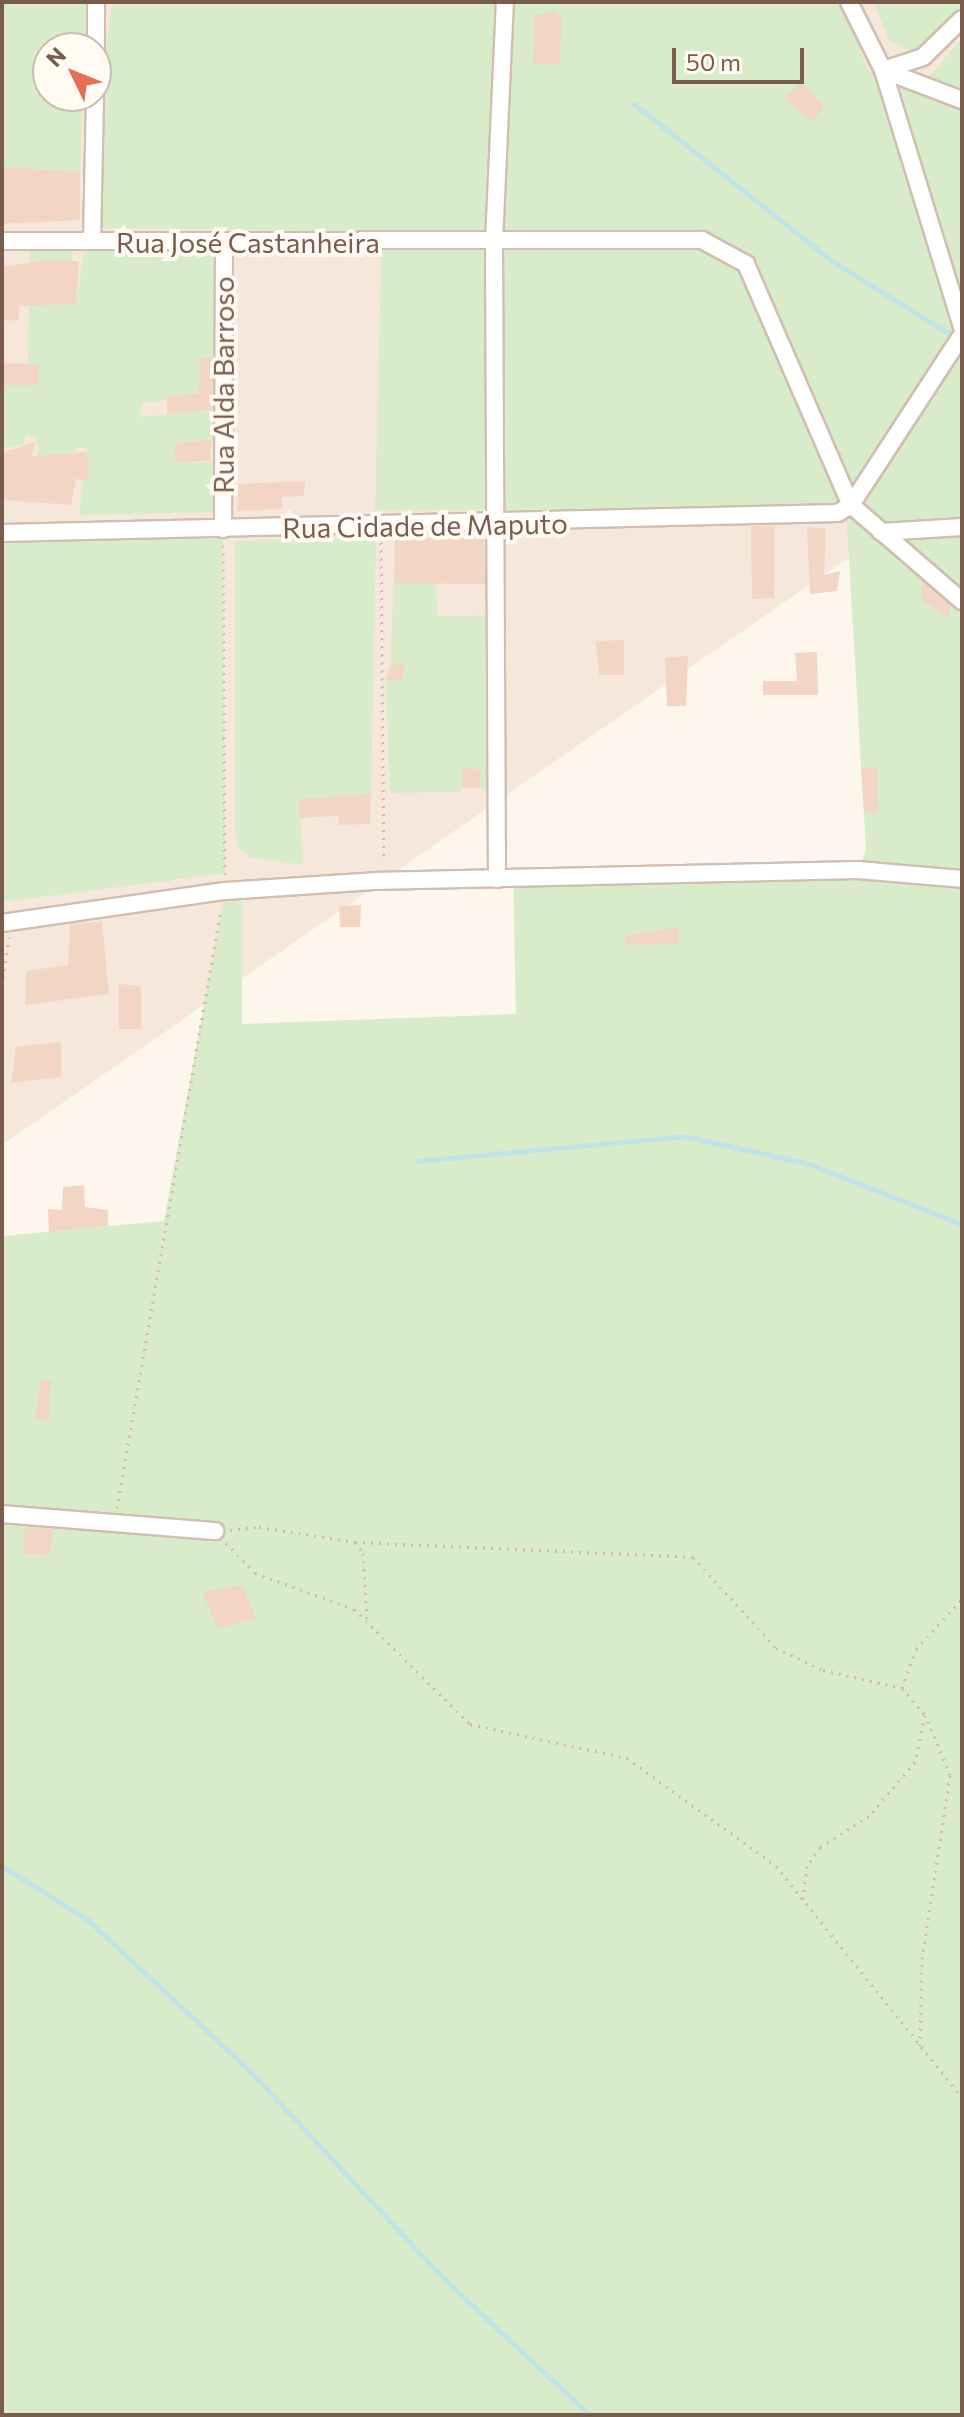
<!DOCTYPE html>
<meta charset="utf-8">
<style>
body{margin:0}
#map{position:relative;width:964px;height:2417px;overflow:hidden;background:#fdf6ec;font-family:Commissioner,sans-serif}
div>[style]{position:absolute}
.residential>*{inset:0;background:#f5e8da}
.green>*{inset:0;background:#d8ecc9}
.stream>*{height:5px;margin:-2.5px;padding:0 2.5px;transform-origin:2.5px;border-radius:2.5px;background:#bfe3e8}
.building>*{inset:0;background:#f3d5c3}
.path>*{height:3px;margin-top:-1.5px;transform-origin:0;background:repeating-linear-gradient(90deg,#d9b8a5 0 2px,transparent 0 8px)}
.roads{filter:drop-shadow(2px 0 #d1beb0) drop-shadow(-2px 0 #d1beb0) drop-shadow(0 2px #d1beb0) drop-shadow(0 -2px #d1beb0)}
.minor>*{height:16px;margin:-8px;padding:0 8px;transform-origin:8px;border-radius:8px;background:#fff}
span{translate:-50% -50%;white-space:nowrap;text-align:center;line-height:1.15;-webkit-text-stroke:8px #fffaf3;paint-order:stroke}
.street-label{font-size:28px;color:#7a5c4d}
.frame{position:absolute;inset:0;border:4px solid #7a5c4d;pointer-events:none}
.north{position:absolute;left:32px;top:32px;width:80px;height:80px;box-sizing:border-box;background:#fffaf3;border:2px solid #cabbb1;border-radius:50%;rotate:313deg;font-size:22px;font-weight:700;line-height:32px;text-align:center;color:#7a5c4d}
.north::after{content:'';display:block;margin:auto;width:28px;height:36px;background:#e76f51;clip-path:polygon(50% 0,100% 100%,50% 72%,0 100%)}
.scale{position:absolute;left:672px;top:48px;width:132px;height:36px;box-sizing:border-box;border:4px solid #7a5c4d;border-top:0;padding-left:10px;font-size:24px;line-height:28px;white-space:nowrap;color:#7a5c4d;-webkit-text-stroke:6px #fffaf3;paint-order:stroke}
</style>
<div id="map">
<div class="residential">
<i style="clip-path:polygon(evenodd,2px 2px,962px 2px,962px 479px,2px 1145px,2px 2px,48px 48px,96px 48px,96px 96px,48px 96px,48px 48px)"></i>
</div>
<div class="green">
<i style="clip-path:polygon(2px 2px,88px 2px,86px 48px,48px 48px,48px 96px,83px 96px,80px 172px,4px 168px,2px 224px)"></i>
<i style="clip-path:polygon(112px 2px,841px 2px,868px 70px,916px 90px,962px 39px,962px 2415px,2px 2415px,2px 1236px,164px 1221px,225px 891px,242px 890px,242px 1024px,516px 1014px,513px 878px,858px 870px,866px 850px,846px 508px,375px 510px,382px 232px,99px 228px,97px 131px)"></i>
<i style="clip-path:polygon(873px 2px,962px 2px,962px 19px,923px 57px,889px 40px)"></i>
<i style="clip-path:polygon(74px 241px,72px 261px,44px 260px,42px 305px,76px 304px,86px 241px,224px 241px,222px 356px,200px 358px,200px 371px,222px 369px,222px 392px,141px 403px,140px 417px,222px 409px,213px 440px,175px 443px,175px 462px,222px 463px,216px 512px,79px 515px,87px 448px,75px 448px,76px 461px,39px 461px,36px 438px,26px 435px,24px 444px,2px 448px,2px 385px,38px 385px,28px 364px,30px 248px)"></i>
<i style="clip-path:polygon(223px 538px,225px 873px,2px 902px,2px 542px)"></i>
<i style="clip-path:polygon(376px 538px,371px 794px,299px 799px,303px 865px,250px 857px,238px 848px,235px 832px,235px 541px)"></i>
<i style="clip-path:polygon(394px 583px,436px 583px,437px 616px,499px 615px,497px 791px,479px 788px,481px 769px,464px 768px,461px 792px,390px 793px,386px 680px,402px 681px,404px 664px,390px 664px)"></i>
</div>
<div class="stream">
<i style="left:634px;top:104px;width:253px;rotate:38.4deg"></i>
<i style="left:832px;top:261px;width:146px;rotate:31.8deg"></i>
<i style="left:417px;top:1161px;width:268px;rotate:-5.3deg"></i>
<i style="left:684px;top:1136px;width:125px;rotate:12.5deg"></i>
<i style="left:806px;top:1163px;width:168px;rotate:21.4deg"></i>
<i style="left:2px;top:1866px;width:102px;rotate:32.1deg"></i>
<i style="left:88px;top:1920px;width:219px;rotate:43deg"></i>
<i style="left:248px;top:2069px;width:287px;rotate:47deg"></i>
<i style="left:444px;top:2279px;width:200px;rotate:43deg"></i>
</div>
<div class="building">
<i style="clip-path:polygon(555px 11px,562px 17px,559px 64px,533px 64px,534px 16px)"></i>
<i style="clip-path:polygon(801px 82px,824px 106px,812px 122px,784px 99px)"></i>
<i style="clip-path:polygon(3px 167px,80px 172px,80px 220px,2px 224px)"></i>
<i style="clip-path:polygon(44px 260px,79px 261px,76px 304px,19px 306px,19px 320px,2px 321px,2px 267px)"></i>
<i style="clip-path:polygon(213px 357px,212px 410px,167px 414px,167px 396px,199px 394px,200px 358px)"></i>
<i style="clip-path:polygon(2px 363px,39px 364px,38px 385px,2px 385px)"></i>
<i style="clip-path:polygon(212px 440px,210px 461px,175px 462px,175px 443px)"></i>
<i style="clip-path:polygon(35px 442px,32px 456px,87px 452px,88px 480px,76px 479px,71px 505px,2px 500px,2px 453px)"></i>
<i style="clip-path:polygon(305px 481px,304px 496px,282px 497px,282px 509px,237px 511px,239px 484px)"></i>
<i style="clip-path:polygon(751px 526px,775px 526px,774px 598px,752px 599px)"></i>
<i style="clip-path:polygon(807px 527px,826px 529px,824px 575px,840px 571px,837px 591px,810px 594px)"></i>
<i style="clip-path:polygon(484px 537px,485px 584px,394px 583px,395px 538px)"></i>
<i style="clip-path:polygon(922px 581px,950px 605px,948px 618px,922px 600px)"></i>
<i style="clip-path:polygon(624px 640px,624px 675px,599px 675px,596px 641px)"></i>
<i style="clip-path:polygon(817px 652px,818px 695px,763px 695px,763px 681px,797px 681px,795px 653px)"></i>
<i style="clip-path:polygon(688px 656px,686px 706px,667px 706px,665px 657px)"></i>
<i style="clip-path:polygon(390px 664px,405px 664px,402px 681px,386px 680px)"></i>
<i style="clip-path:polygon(877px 767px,878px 812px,864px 811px,861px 768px)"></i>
<i style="clip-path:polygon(463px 768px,481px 769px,479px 788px,462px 788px)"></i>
<i style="clip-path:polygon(371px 794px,370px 824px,339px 825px,338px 816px,299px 818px,299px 799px)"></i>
<i style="clip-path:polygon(361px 905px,360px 927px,340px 927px,339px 906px)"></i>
<i style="clip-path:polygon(102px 922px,109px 994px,25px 1005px,26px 971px,68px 965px,70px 924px)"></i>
<i style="clip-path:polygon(679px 927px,679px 944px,626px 945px,625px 936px)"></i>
<i style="clip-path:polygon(119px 984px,141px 986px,141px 1029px,119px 1029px)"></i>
<i style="clip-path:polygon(61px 1042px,61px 1077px,11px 1083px,16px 1047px)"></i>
<i style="clip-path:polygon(84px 1185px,85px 1207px,108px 1210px,108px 1226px,49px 1232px,48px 1209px,62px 1210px,63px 1187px)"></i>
<i style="clip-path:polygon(41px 1380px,51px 1381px,49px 1421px,35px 1419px)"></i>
<i style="clip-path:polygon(25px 1527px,53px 1529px,50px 1555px,23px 1554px)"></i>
<i style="clip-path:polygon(242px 1585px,256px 1618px,218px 1628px,202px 1592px)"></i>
</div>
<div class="path">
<i style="left:381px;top:542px;width:320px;rotate:89.5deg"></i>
<i style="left:223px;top:545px;width:329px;rotate:89.7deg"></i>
<i style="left:2px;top:986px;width:49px;rotate:-81.9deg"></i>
<i style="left:117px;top:1508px;width:608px;rotate:-80.15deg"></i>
<i style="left:230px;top:1530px;width:29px;rotate:-6deg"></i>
<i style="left:259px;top:1527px;width:97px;rotate:8.9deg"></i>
<i style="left:355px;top:1542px;width:14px;rotate:54deg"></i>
<i style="left:363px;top:1553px;width:68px;rotate:86.6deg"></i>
<i style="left:355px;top:1542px;width:338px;rotate:2.5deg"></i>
<i style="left:693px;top:1557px;width:123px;rotate:47.6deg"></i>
<i style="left:776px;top:1648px;width:52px;rotate:25.1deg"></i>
<i style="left:823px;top:1670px;width:81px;rotate:12.8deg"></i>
<i style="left:902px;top:1688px;width:35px;rotate:50deg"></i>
<i style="left:925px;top:1715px;width:48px;rotate:102deg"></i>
<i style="left:915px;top:1762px;width:71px;rotate:130.4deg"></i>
<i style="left:869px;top:1816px;width:58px;rotate:147.7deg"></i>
<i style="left:820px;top:1847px;width:23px;rotate:124deg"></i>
<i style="left:807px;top:1866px;width:35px;rotate:97deg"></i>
<i style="left:226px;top:1543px;width:42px;rotate:46deg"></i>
<i style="left:255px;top:1573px;width:105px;rotate:20deg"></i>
<i style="left:354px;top:1609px;width:163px;rotate:44.8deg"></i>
<i style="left:470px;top:1724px;width:161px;rotate:12.2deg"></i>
<i style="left:627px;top:1758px;width:184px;rotate:35.9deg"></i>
<i style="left:776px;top:1866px;width:297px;rotate:51.2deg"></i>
<i style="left:902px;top:1688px;width:41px;rotate:-70.3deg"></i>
<i style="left:916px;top:1649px;width:68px;rotate:-47.4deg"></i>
<i style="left:920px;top:2046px;width:87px;rotate:-88.7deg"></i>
<i style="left:922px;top:1959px;width:186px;rotate:-81.3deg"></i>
<i style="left:950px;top:1775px;width:63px;rotate:-112.5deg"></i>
</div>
<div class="roads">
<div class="minor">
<i style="left:849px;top:2px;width:76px;rotate:63.4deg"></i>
<i style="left:883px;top:70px;width:269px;rotate:72.9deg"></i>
<i style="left:96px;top:48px;width:46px;rotate:-90deg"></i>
<i style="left:883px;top:70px;width:42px;rotate:-18deg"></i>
<i style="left:923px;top:57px;width:54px;rotate:-44.3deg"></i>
<i style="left:883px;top:70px;width:85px;rotate:20.8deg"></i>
<i style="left:2px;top:241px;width:700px;rotate:-0.08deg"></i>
<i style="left:702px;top:240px;width:50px;rotate:28.6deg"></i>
<i style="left:746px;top:264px;width:263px;rotate:66.5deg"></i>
<i style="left:851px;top:505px;width:147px;rotate:40.9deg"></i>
<i style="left:92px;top:241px;width:145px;rotate:-88.8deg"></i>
<i style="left:223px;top:529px;width:288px;rotate:-89.8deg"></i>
<i style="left:881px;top:532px;width:81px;rotate:-3.5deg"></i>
<i style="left:2px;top:533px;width:836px;rotate:-1.37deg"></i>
<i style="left:838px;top:513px;width:15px;rotate:-32deg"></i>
<i style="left:851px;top:505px;width:203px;rotate:-56.9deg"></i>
<i style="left:497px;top:879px;width:637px;rotate:-90.27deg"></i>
<i style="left:494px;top:242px;width:240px;rotate:-87.4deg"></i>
<i style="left:2px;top:923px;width:225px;rotate:-8.2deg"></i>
<i style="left:225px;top:891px;width:149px;rotate:-3.8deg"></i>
<i style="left:374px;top:881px;width:484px;rotate:-1.3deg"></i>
<i style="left:858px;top:870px;width:104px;rotate:4.9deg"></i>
<i style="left:2px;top:1514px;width:214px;rotate:4.6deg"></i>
</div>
</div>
<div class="street-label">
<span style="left:248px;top:242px">Rua José Castanheira</span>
<span style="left:223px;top:385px;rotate:-90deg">Rua Alda Barroso</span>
<span style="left:425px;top:525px;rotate:-1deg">Rua Cidade de Maputo</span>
</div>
<div class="frame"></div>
<div class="north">N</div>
<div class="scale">50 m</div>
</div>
